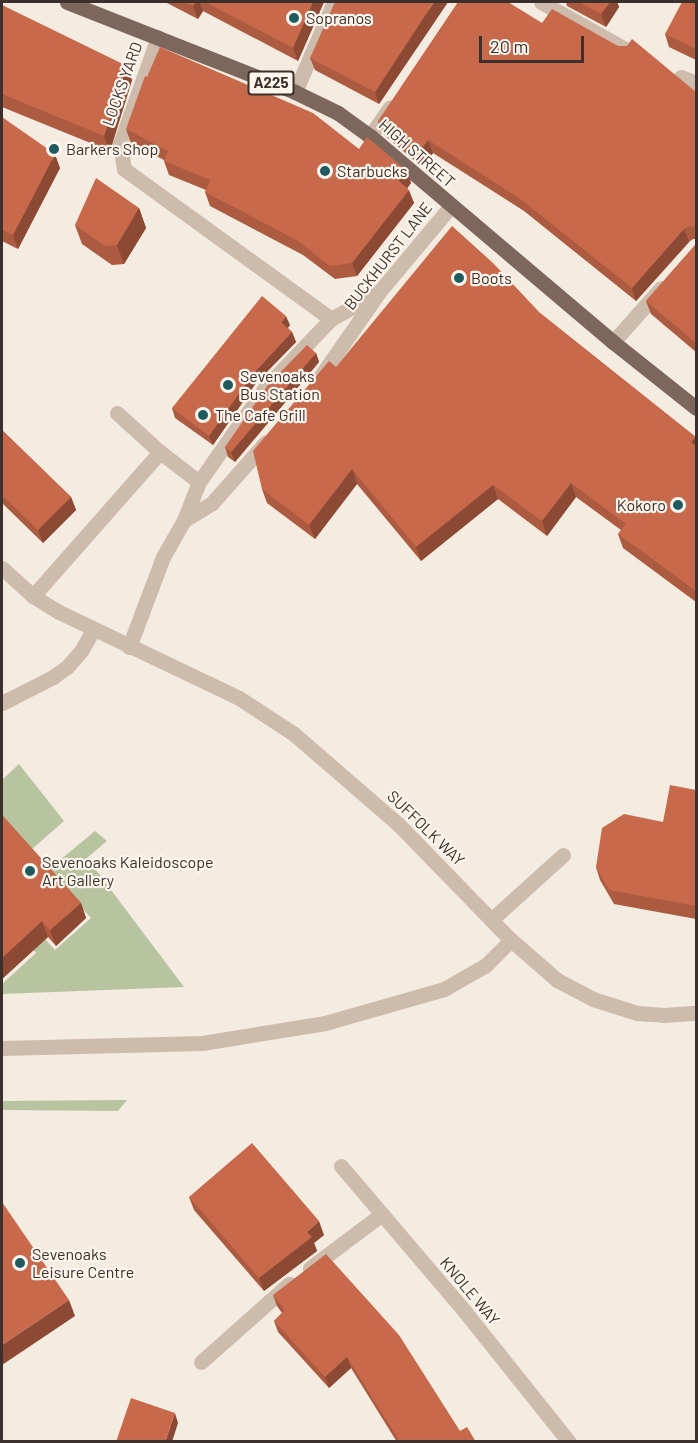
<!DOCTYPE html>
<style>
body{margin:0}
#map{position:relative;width:698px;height:1443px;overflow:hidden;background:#f4ebe1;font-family:Barlow,sans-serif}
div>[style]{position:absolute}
.green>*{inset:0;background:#b8c4a0}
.service>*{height:15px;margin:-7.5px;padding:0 7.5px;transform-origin:7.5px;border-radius:7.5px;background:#cdbbac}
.pedestrian>*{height:15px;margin:-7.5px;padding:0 7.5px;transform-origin:7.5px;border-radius:7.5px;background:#cdbbac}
.minor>*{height:15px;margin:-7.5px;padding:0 7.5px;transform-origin:7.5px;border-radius:7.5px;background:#cdbbac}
.primary>*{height:15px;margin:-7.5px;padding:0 7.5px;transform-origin:7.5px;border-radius:7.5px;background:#7d675c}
.wall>*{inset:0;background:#ac5a40}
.shaded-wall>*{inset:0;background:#8c4a34}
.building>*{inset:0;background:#c8694b}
.dots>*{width:16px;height:16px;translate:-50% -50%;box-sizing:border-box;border:3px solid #fbf5ee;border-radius:50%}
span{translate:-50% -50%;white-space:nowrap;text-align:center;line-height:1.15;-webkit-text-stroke:4.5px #fbf5ee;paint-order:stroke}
.shield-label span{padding:2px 4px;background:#fbf5ee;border:2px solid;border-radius:4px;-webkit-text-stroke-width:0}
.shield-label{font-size:15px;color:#3b302b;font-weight:700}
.poi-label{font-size:16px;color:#3b302b}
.left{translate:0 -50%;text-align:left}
.right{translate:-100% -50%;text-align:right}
.street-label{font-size:16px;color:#3b302b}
.frame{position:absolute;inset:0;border:3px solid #3b302b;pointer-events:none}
.scale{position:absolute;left:479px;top:36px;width:105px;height:27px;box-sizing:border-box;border:3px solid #3b302b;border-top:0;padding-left:8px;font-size:18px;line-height:21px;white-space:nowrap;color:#3b302b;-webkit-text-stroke:4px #fbf5ee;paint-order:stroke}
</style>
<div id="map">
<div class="green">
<i style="clip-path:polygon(19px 764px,64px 821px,31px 850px,2px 817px,2px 780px)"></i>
<i style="clip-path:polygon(95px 831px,107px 841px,87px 858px,184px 987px,2px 994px,2px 984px,36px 953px,11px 924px,23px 914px,55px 950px,91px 918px,48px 870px)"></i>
<i style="clip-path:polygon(127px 1100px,118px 1111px,2px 1110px,2px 1101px)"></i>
</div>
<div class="service">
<i style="left:158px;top:37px;width:114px;rotate:109.6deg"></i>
<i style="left:120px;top:144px;width:25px;rotate:81deg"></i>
<i style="left:124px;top:169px;width:256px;rotate:35.9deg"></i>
<i style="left:320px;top:377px;width:103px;rotate:-55.2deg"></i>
<i style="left:379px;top:292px;width:112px;rotate:-50.1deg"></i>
<i style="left:117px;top:413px;width:58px;rotate:42.2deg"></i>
<i style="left:160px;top:452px;width:49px;rotate:37.6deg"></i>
<i style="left:184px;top:520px;width:33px;rotate:-31deg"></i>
<i style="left:212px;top:503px;width:81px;rotate:-48.5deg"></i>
<i style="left:33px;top:596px;width:192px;rotate:-48.6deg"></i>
<i style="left:129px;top:647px;width:96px;rotate:-69.3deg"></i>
<i style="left:163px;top:557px;width:43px;rotate:-60.4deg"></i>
<i style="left:184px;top:520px;width:41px;rotate:-68.5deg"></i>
<i style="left:199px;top:482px;width:113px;rotate:-55deg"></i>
<i style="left:264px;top:389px;width:97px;rotate:-46.3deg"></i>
<i style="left:331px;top:319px;width:55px;rotate:-29.4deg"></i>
<i style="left:491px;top:920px;width:97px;rotate:-42.1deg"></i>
<i style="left:2px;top:1048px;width:200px;rotate:-1.4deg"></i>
<i style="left:202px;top:1043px;width:125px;rotate:-9.2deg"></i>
<i style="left:325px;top:1023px;width:124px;rotate:-15.9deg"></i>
<i style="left:444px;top:989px;width:48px;rotate:-29.7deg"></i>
<i style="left:486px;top:965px;width:35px;rotate:-45deg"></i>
<i style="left:310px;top:1268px;width:90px;rotate:-36.9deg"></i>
<i style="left:201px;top:1362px;width:118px;rotate:-41.6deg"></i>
</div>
<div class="pedestrian">
<i style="left:541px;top:2px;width:98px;rotate:29.2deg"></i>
<i style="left:681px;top:77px;width:16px;rotate:22deg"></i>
<i style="left:295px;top:92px;width:98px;rotate:-66.6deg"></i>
<i style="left:370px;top:136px;width:35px;rotate:-55deg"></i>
<i style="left:613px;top:342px;width:72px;rotate:-48.4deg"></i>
</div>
<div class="minor">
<i style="left:2px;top:568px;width:42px;rotate:42.1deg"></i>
<i style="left:33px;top:596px;width:31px;rotate:32deg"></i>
<i style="left:59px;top:612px;width:199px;rotate:25.5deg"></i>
<i style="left:239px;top:698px;width:66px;rotate:33.2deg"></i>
<i style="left:294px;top:734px;width:138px;rotate:40.9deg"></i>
<i style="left:398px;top:824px;width:162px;rotate:45.8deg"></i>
<i style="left:511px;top:940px;width:61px;rotate:41deg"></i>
<i style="left:557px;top:980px;width:41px;rotate:27.8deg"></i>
<i style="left:593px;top:999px;width:46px;rotate:17.7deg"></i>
<i style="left:637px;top:1013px;width:27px;rotate:4deg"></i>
<i style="left:664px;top:1015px;width:32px;rotate:-4deg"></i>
<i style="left:2px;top:703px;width:57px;rotate:-27deg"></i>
<i style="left:53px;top:677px;width:17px;rotate:-36deg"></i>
<i style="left:67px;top:667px;width:21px;rotate:-49deg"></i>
<i style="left:81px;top:651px;width:24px;rotate:-60deg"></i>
<i style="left:341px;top:1166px;width:193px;rotate:49.6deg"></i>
<i style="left:466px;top:1313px;width:165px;rotate:51.4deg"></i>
</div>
<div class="primary">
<i style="left:67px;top:2px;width:245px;rotate:21.5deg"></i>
<i style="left:295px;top:92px;width:48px;rotate:26deg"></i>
<i style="left:338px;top:113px;width:39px;rotate:36deg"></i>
<i style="left:370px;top:136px;width:319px;rotate:40.3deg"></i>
<i style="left:613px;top:342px;width:106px;rotate:38.5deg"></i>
</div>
<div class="wall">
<i style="clip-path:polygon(165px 2px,324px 2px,298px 61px,203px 11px,198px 19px)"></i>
<i style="clip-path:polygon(448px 2px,379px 104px,315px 70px,310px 58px)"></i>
<i style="clip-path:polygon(566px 2px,617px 2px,619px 7px,606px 27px,567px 6px)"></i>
<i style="clip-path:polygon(696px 2px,696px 60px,669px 47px,665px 34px)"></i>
<i style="clip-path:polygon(2px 5px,132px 80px,110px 151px,2px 107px)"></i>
<i style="clip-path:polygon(542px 23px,696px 92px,696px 239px,693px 239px,689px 242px,636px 301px,524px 211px,433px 153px,422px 167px,383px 134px,378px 121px)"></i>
<i style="clip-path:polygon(2px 117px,60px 168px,18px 249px,2px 241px)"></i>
<i style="clip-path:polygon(126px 129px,359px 149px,406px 170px,411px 183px,407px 188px,414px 203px,357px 276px,335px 279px,303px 255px,210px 206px,205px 192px,206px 190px,169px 175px,164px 161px,164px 160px,131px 143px)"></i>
<i style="clip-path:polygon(139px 208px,146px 228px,124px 264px,112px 265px,82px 244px,75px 225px)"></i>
<i style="clip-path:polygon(696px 244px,696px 352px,651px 314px,646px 301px)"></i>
<i style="clip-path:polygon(540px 313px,696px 438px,696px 602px,623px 548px,618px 534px,621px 530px,576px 497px,547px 536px,498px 499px,421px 561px,357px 484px,315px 539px,267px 503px,262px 489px,336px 367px)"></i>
<i style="clip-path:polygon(290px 325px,288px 328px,292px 332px,296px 342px,256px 383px,213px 445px,175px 418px,172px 408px)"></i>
<i style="clip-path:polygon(316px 353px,319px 362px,235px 462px,228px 457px,225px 447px)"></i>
<i style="clip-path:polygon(2px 430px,71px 497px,76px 510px,43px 543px,2px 503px)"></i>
<i style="clip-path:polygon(696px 790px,696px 919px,614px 904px,600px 880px,596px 867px,663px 822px)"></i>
<i style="clip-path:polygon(2px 815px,81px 903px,86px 918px,56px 946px,48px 937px,2px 979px)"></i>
<i style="clip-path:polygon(189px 1197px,324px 1235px,314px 1243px,317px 1251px,264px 1291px,194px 1210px)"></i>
<i style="clip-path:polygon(273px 1295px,460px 1431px,476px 1442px,397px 1442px,351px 1368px,329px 1388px,278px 1332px,274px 1321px,282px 1313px,277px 1306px)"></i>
</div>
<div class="shaded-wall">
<i style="clip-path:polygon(196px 2px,199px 2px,203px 11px,198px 19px,193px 6px)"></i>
<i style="clip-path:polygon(313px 2px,324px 2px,298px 61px,293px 48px)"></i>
<i style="clip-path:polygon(434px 2px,448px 2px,379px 104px,375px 92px)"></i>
<i style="clip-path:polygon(610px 2px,617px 2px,619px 7px,606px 27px,601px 14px)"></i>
<i style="clip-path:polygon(127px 66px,132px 80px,110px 151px,104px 136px)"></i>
<i style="clip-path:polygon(428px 140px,433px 153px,422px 167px,417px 155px)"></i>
<i style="clip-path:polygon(55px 154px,60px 168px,18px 249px,13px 235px)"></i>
<i style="clip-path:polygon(406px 170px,411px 183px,403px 194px,398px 180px)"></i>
<i style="clip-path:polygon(409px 190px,414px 203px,357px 276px,352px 263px)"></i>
<i style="clip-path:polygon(139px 208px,146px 228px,124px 264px,117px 245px)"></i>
<i style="clip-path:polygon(684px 229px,689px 242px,636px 301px,632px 288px)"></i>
<i style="clip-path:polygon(286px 316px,290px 325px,284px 332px,281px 322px)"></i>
<i style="clip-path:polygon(292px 332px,296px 342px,256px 383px,213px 445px,209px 436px,253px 374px)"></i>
<i style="clip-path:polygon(316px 353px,319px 362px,235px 462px,231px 452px)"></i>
<i style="clip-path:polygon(696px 437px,696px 456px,691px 442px)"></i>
<i style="clip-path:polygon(352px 469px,357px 484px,315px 539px,309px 525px)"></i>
<i style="clip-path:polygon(571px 483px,576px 497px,547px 536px,542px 521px)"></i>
<i style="clip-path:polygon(493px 485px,498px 499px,421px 561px,416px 547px)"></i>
<i style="clip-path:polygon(71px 497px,76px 510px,43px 543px,38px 530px)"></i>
<i style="clip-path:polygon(81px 903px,86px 918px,56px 946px,50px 930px)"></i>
<i style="clip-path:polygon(42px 921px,48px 937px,2px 979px,2px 958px)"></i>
<i style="clip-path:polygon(319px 1221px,324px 1235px,314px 1243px,317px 1251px,264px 1291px,259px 1278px,307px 1232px)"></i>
<i style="clip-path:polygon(69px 1300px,75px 1316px,2px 1365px,2px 1345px)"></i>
<i style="clip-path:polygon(347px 1357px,351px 1368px,329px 1388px,325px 1377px)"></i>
<i style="clip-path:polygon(175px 1413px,178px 1423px,172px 1442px,165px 1442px)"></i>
</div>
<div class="building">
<i style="clip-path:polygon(185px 2px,196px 2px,193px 6px)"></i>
<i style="clip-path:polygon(205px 2px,313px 2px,293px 48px)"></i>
<i style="clip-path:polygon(335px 2px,434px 2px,375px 92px,310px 58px)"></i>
<i style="clip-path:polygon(458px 2px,508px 2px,542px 23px,552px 9px,618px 46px,627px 46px,632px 39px,696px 92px,696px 227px,689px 226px,684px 229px,632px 288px,519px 198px,428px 140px,417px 155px,378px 121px)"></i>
<i style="clip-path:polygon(579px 2px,610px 2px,601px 14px)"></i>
<i style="clip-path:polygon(682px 2px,696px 2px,696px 49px,665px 34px)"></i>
<i style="clip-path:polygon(2px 5px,127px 66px,104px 136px,2px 94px)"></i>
<i style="clip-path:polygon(160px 47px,313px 113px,359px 149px,367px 137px,406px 170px,398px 180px,409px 190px,352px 263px,330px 266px,298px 241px,205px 192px,210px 180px,164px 161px,168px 151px,126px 129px,145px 76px,147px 77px)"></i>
<i style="clip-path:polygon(2px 117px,55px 154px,13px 235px,2px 230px)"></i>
<i style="clip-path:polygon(96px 178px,139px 208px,117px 245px,105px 246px,75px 225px)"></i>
<i style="clip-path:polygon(452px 226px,493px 263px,540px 313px,696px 437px,691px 442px,696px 446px,696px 591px,618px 534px,626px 524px,571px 483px,542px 521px,493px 485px,416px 547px,352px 469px,309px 525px,262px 489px,253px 451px,329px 361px,336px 367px)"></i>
<i style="clip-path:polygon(696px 244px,696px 343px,646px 301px)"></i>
<i style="clip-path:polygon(262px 296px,286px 316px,281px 322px,292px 332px,253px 374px,209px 436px,172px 408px)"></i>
<i style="clip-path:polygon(307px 345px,316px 353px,231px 452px,225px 447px,268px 385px)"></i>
<i style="clip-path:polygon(2px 430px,71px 497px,38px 530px,2px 495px)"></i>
<i style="clip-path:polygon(670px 785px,696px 790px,696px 906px,609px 890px,596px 867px,602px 828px,624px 814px,663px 822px)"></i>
<i style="clip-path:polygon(2px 815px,81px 903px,50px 930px,42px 921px,2px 958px)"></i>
<i style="clip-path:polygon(252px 1143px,319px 1221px,307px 1232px,312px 1237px,259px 1278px,189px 1197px)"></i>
<i style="clip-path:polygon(2px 1202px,69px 1300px,2px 1345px)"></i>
<i style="clip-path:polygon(326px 1254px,399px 1335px,460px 1431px,467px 1427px,476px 1442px,400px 1442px,347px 1357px,325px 1377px,274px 1321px,285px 1310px,273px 1295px)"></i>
<i style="clip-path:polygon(131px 1398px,175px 1413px,165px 1442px,116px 1442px)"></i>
</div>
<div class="dots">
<i style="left:294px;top:18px;background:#1f5a5e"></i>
<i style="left:54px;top:149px;background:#1f5a5e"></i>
<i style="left:325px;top:171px;background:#1f5a5e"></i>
<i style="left:459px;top:278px;background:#1f5a5e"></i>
<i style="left:228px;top:385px;background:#1f5a5e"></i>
<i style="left:203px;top:415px;background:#1f5a5e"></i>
<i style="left:678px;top:505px;background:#1f5a5e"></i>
<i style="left:30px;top:871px;background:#1f5a5e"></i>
<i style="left:20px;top:1263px;background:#1f5a5e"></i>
</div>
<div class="shield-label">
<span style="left:271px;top:83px">A225</span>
</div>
<div class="poi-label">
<span class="left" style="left:306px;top:18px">Sopranos</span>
<span class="left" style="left:66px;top:149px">Barkers Shop</span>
<span class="left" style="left:337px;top:171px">Starbucks</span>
<span class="left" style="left:471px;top:278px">Boots</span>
<span class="left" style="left:240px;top:385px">Sevenoaks<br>Bus Station</span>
<span class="left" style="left:215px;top:415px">The Cafe Grill</span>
<span class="right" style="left:666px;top:505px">Kokoro</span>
<span class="left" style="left:42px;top:871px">Sevenoaks Kaleidoscope<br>Art Gallery</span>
<span class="left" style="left:32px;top:1263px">Sevenoaks<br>Leisure Centre</span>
</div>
<div class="street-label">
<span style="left:122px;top:84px;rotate:-70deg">LOCKS YARD</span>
<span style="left:417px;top:153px;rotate:41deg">HIGH STREET</span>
<span style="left:388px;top:256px;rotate:-52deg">BUCKHURST LANE</span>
<span style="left:426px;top:828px;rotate:44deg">SUFFOLK WAY</span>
<span style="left:470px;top:1291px;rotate:50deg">KNOLE WAY</span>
</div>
<div class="frame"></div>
<div class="scale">20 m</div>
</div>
